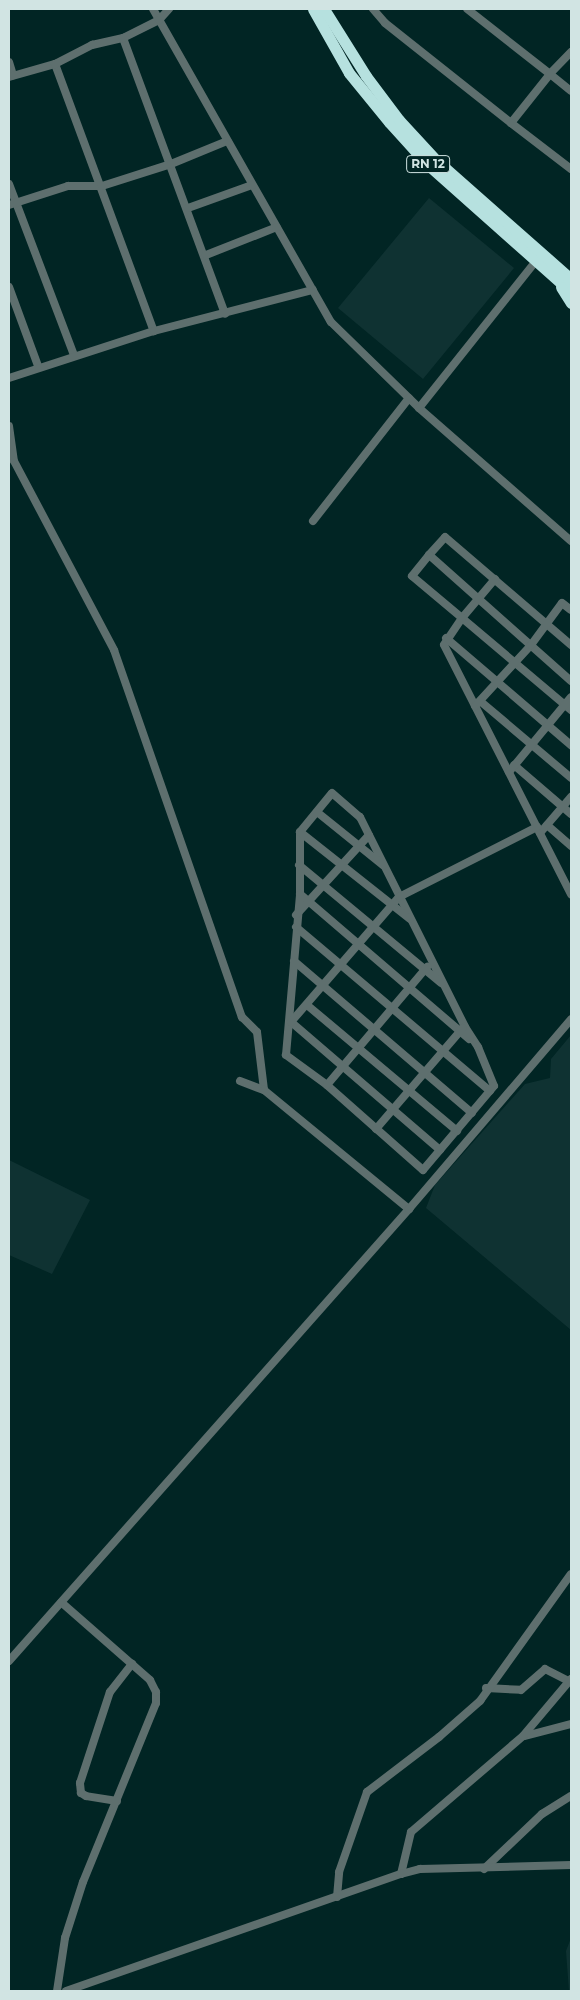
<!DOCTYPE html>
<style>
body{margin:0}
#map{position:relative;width:580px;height:2000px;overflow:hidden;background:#012524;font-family:Montserrat,sans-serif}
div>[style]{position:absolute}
.built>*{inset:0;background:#0f3232}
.minor>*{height:8px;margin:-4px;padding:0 4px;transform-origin:4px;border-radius:4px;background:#5e6f6e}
.highway>*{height:11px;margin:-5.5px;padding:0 5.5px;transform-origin:5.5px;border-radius:5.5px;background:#b6e1df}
span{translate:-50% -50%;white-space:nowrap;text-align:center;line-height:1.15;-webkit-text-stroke:5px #012524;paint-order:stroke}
.shield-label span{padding:1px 4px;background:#012524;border:1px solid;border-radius:4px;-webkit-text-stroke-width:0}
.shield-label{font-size:12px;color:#d1e4e3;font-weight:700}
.frame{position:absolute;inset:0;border:10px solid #d1e4e3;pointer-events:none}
</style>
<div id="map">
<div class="built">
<i style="clip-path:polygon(429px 198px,514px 268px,423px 379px,338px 308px)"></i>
<i style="clip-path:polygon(571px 1035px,571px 1330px,426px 1208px,435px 1185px,525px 1084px,550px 1078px,551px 1059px)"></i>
<i style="clip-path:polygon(9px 1160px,90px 1200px,52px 1274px,9px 1255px)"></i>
<i style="clip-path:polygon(571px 1938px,571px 1991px,569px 1991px,566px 1951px)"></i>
</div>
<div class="minor">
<i style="left:153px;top:9px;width:360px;rotate:60.4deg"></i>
<i style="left:331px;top:322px;width:123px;rotate:44.3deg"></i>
<i style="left:419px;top:408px;width:202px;rotate:41.2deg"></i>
<i style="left:373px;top:9px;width:18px;rotate:49deg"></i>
<i style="left:385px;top:23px;width:161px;rotate:38.4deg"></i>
<i style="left:511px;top:123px;width:63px;rotate:-51.5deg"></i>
<i style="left:550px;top:74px;width:105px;rotate:-141.9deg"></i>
<i style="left:123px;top:38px;width:294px;rotate:69.7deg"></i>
<i style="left:571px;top:52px;width:30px;rotate:134deg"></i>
<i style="left:550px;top:74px;width:27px;rotate:39deg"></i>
<i style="left:9px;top:62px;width:14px;rotate:73deg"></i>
<i style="left:55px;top:64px;width:285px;rotate:69.7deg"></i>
<i style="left:9px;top:77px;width:48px;rotate:-15.8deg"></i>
<i style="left:55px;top:64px;width:42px;rotate:-27.2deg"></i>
<i style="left:92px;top:45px;width:32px;rotate:-13deg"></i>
<i style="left:123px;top:38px;width:40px;rotate:-26.6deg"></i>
<i style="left:159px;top:20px;width:15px;rotate:-48deg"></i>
<i style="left:511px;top:123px;width:76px;rotate:37.5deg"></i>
<i style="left:9px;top:184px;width:183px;rotate:69.2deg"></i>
<i style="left:9px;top:205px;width:62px;rotate:-17.9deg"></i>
<i style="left:68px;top:186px;width:34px"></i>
<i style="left:102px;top:186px;width:72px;rotate:-17.7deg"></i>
<i style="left:171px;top:164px;width:61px;rotate:-22.3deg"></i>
<i style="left:188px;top:208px;width:68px;rotate:-19.8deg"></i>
<i style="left:206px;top:255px;width:76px;rotate:-21.5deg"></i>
<i style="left:9px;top:287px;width:84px;rotate:69.8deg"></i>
<i style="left:9px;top:378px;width:152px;rotate:-18deg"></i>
<i style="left:154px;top:331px;width:164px;rotate:-14.5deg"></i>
<i style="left:419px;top:408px;width:188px;rotate:-51.5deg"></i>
<i style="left:9px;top:426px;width:35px;rotate:82deg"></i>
<i style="left:14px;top:461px;width:214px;rotate:62.1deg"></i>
<i style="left:114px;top:650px;width:389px;rotate:70.8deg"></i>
<i style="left:242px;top:1017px;width:21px;rotate:45deg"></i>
<i style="left:257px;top:1032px;width:58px;rotate:83.1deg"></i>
<i style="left:313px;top:521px;width:156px;rotate:-52deg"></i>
<i style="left:429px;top:555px;width:24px;rotate:-48deg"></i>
<i style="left:445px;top:537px;width:166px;rotate:40.6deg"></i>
<i style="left:495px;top:579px;width:51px;rotate:130.2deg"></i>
<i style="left:462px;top:618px;width:143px;rotate:40.2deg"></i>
<i style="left:446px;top:638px;width:165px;rotate:40.6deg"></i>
<i style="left:571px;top:681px;width:190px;rotate:-138.4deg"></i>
<i style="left:429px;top:555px;width:27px;rotate:129deg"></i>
<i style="left:412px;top:576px;width:65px;rotate:40deg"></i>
<i style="left:462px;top:618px;width:32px;rotate:124deg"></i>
<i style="left:444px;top:645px;width:280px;rotate:63deg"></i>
<i style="left:480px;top:701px;width:119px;rotate:40.2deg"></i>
<i style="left:475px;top:706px;width:83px;rotate:-47.4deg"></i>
<i style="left:531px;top:645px;width:52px;rotate:-53.6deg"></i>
<i style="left:562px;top:603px;width:11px;rotate:38deg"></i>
<i style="left:514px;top:765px;width:75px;rotate:40.7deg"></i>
<i style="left:509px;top:772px;width:97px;rotate:-50.4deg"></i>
<i style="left:332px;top:793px;width:37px;rotate:41deg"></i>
<i style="left:360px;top:817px;width:235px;rotate:63.4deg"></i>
<i style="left:465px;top:1027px;width:24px;rotate:57deg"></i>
<i style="left:478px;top:1047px;width:42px;rotate:67.7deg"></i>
<i style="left:494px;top:1086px;width:110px;rotate:130.2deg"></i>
<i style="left:423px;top:1170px;width:128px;rotate:-138.5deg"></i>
<i style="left:327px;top:1085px;width:51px;rotate:-143.8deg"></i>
<i style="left:286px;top:1055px;width:162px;rotate:-85deg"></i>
<i style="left:300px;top:894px;width:62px;rotate:-90deg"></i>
<i style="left:300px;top:832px;width:50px;rotate:-50.6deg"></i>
<i style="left:317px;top:812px;width:85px;rotate:38.8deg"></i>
<i style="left:547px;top:825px;width:32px;rotate:41deg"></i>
<i style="left:300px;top:832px;width:140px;rotate:38.3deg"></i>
<i style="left:540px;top:833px;width:48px;rotate:-49.3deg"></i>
<i style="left:299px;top:865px;width:185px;rotate:39.7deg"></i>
<i style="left:300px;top:894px;width:223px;rotate:40.6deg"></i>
<i style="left:296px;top:915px;width:108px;rotate:-47.6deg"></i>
<i style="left:296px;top:927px;width:254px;rotate:40.2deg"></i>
<i style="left:294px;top:961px;width:234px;rotate:40.5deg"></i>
<i style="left:307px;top:1005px;width:196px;rotate:40deg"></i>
<i style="left:240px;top:1081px;width:26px;rotate:21deg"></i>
<i style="left:264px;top:1090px;width:188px;rotate:39.4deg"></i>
<i style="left:327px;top:1085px;width:155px;rotate:-49.7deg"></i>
<i style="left:376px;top:1129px;width:133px;rotate:-49.3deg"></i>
<i style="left:440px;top:1150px;width:196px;rotate:-139.3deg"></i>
<i style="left:291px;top:1022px;width:165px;rotate:-49.2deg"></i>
<i style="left:399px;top:897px;width:155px;rotate:-26.9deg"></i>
<i style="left:9px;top:1661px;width:604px;rotate:-48.49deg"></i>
<i style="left:409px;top:1209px;width:250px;rotate:-49.5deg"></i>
<i style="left:486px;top:1688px;width:35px;rotate:3deg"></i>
<i style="left:521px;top:1690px;width:32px;rotate:-41deg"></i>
<i style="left:545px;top:1669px;width:27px;rotate:27deg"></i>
<i style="left:525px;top:1736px;width:48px;rotate:-14.6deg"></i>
<i style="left:117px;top:1801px;width:31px;rotate:-171deg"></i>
<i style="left:86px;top:1796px;width:6px;rotate:-149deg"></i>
<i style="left:81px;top:1793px;width:10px;rotate:-96deg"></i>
<i style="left:80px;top:1783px;width:96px;rotate:-71.8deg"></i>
<i style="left:110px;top:1692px;width:36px;rotate:-52deg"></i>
<i style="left:484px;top:1869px;width:80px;rotate:-43.5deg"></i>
<i style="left:542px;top:1814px;width:34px;rotate:-32deg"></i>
<i style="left:401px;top:1874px;width:43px;rotate:-76.6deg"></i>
<i style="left:411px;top:1832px;width:148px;rotate:-40.6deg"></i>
<i style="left:523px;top:1736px;width:75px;rotate:-49.9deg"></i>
<i style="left:337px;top:1897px;width:25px;rotate:-85deg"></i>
<i style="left:339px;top:1872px;width:85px;rotate:-70.7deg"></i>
<i style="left:367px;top:1792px;width:91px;rotate:-37.4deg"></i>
<i style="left:439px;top:1737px;width:55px;rotate:-41.3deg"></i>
<i style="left:480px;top:1701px;width:156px;rotate:-54.4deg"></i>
<i style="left:57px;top:1991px;width:54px;rotate:-81.4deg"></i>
<i style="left:65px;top:1938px;width:59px;rotate:-72.2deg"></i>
<i style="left:83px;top:1882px;width:193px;rotate:-67.8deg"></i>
<i style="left:156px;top:1703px;width:11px;rotate:-90deg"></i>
<i style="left:156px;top:1692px;width:13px;rotate:-117deg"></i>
<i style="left:150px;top:1680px;width:118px;rotate:-138.8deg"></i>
<i style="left:66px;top:1991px;width:355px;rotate:-19.3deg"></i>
<i style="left:401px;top:1874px;width:20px;rotate:-15deg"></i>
<i style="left:420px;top:1869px;width:151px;rotate:-1.5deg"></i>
</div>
<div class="highway">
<i style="left:313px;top:9px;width:73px;rotate:60.6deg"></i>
<i style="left:349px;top:73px;width:63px;rotate:50.8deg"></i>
<i style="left:389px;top:122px;width:58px;rotate:47.8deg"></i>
<i style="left:428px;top:165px;width:191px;rotate:41.6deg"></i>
<i style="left:324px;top:9px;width:79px;rotate:57.9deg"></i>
<i style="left:366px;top:76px;width:55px;rotate:53.1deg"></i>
<i style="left:399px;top:120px;width:54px;rotate:47.2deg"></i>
<i style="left:436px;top:160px;width:180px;rotate:41.4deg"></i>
<i style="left:561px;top:287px;width:19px;rotate:58deg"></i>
</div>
<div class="shield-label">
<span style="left:428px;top:164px">RN 12</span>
</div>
<div class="frame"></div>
</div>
